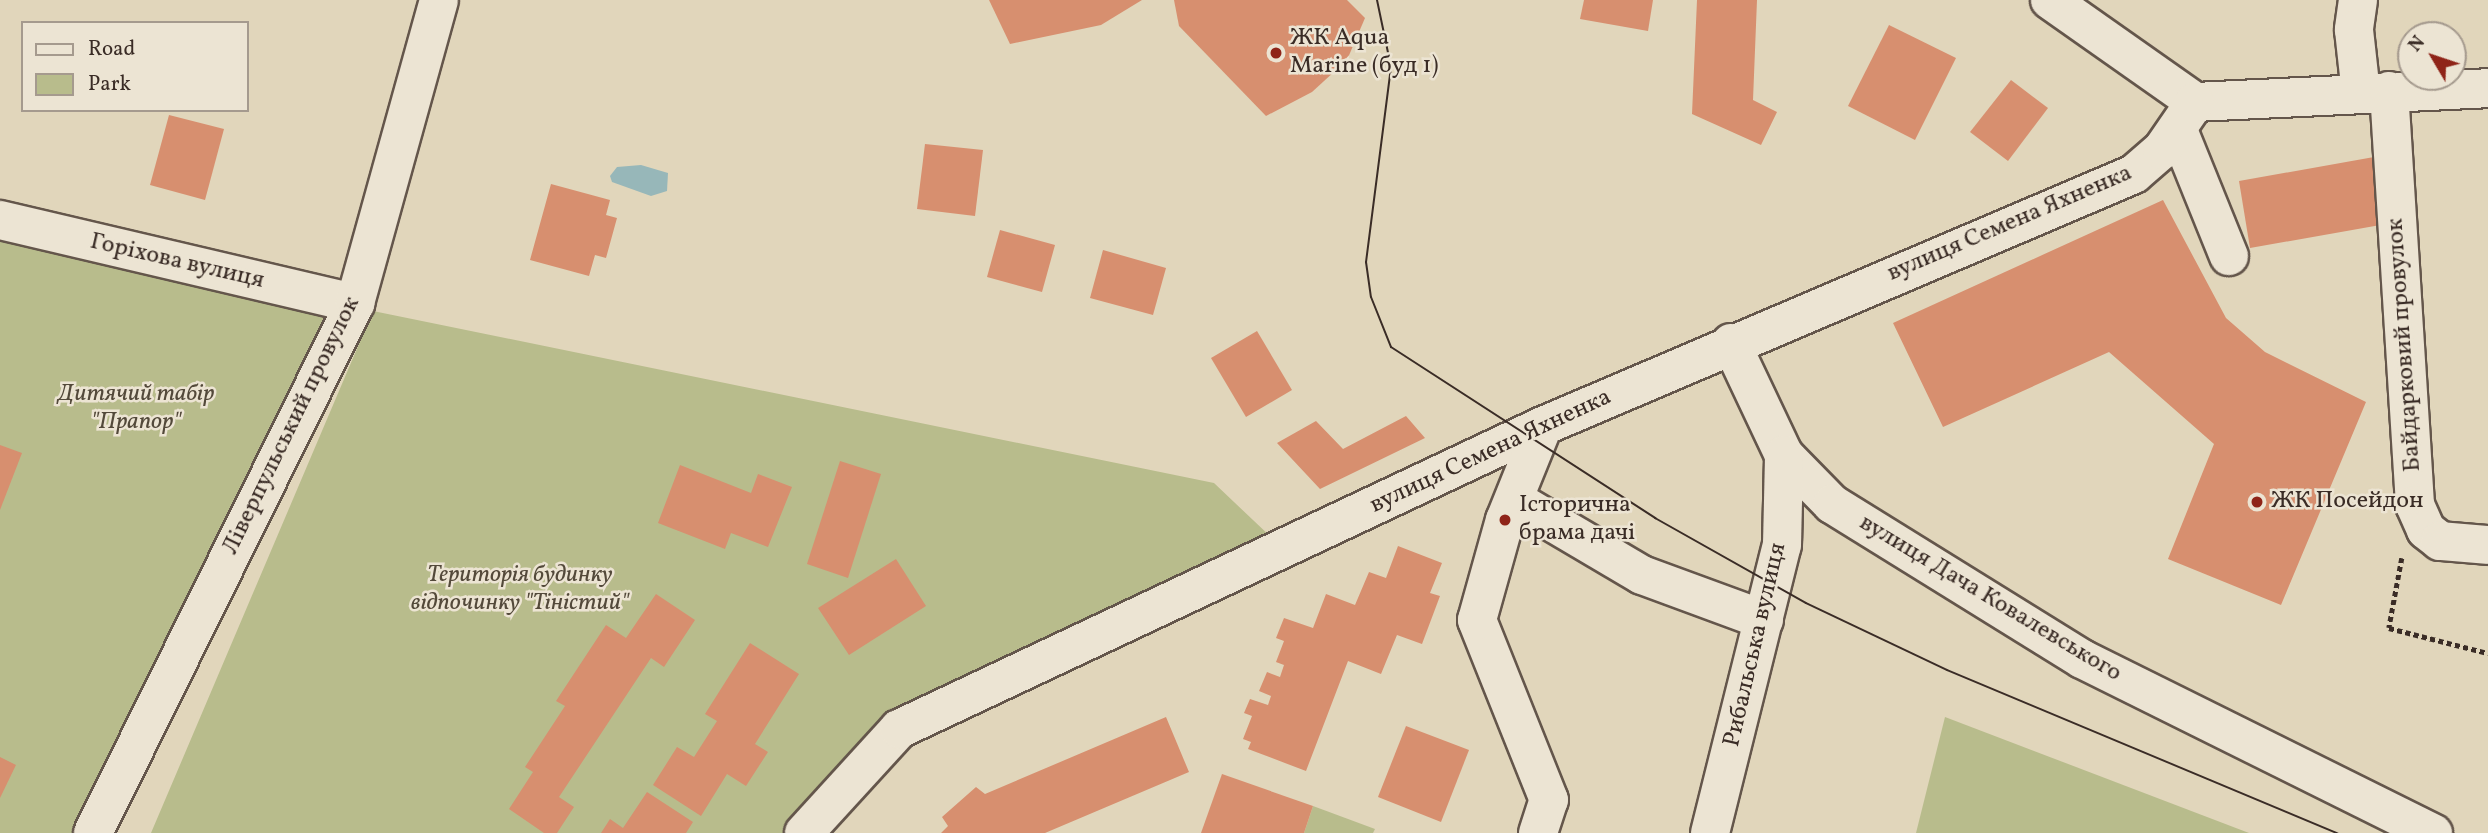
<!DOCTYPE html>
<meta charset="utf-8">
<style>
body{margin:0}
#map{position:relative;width:2488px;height:833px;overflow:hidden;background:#e1d6bb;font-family:Vollkorn,serif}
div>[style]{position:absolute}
.green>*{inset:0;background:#b8bc8c}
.water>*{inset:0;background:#97b7b9}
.building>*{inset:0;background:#d78f6f}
.path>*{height:4.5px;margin-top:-2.25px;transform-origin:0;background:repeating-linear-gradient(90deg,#3a2c26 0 5px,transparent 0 8.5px)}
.roads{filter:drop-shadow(2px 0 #64564b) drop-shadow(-2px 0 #64564b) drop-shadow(0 2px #64564b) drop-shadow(0 -2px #64564b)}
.minor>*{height:38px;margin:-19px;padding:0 19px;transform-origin:19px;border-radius:19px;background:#ece4d3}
.tram>*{height:2px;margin:-1px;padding:0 1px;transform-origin:1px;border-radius:1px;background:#3a2c26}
.dots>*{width:19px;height:19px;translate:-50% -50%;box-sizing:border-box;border:4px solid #ece4d3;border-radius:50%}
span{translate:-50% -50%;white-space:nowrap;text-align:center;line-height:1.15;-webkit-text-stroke:5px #ece4d3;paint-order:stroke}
.poi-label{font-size:24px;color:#3a2c26}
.left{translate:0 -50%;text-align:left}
.street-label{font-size:24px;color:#3a2c26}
.park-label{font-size:24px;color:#53493a;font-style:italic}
.legend{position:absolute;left:21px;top:21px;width:228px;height:91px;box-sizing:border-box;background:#ece4d3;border:2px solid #a59a8e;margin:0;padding:9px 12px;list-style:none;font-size:21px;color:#3a2c26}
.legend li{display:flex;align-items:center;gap:14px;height:35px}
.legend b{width:35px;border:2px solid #a59a8e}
.north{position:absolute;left:2397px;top:21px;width:70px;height:70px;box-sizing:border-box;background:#ece4d3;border:2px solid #a59a8e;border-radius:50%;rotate:309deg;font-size:19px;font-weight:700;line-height:28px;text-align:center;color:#3a2c26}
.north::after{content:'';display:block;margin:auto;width:24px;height:32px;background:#8f2418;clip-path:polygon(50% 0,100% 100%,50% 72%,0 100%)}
</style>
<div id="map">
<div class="green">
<i style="clip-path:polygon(0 234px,336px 312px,82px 833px,0 833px)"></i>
<i style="clip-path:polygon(373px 311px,1214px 483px,1274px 540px,891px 716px,789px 833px,151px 833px)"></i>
<i style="clip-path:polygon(1945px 717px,2249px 833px,1916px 833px)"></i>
<i style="clip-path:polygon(1313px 806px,1375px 829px,1373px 833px,1304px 833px)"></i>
</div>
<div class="water">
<i style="clip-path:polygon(641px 165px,668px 173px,667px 191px,651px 196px,612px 182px,610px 176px,617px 167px)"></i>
</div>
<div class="building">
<i style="clip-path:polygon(989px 0,1142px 0,1101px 25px,1010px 44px)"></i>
<i style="clip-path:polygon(1174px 0,1347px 0,1365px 18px,1347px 60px,1312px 92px,1266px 116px,1179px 26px)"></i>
<i style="clip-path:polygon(1584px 0,1653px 0,1648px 31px,1580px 19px)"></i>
<i style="clip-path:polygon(1697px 0,1757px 0,1753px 100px,1777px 112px,1761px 145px,1692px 114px)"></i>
<i style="clip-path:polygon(1889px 25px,1956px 58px,1915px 140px,1848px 106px)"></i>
<i style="clip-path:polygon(2011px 80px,2048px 108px,2008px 161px,1970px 132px)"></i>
<i style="clip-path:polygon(169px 115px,224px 129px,205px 200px,150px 185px)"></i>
<i style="clip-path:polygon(925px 144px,983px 150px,975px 216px,917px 209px)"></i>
<i style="clip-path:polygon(2374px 157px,2386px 224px,2250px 248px,2239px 181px)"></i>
<i style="clip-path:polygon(551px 184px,610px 200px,606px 215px,617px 218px,606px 258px,595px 255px,589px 276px,530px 260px)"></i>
<i style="clip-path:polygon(2163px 200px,2226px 318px,2265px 352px,2366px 402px,2281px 605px,2168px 559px,2214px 444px,2109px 352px,1943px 427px,1893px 323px)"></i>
<i style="clip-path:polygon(1000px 230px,1055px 245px,1042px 292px,987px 277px)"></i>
<i style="clip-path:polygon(1103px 250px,1166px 268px,1153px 315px,1090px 298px)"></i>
<i style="clip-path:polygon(1257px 331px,1292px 390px,1246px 417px,1211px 358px)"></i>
<i style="clip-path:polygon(1406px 416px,1425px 438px,1320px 489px,1277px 443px,1316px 421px,1343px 449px)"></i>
<i style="clip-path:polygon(0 445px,22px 453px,0 510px)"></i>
<i style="clip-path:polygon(840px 461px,881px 474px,848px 578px,807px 564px)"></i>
<i style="clip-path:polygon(680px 465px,751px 493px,758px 474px,792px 487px,768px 547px,731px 533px,725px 549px,658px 523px)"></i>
<i style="clip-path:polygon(1398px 546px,1442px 563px,1430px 593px,1440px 596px,1422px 644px,1397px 635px,1381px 674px,1348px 661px,1306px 771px,1248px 749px,1251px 742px,1243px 739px,1252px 716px,1244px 713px,1250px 699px,1268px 705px,1271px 696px,1259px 691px,1267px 672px,1280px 677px,1284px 665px,1276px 662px,1284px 641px,1276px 638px,1284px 618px,1313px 628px,1326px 594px,1355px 605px,1369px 572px,1386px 578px)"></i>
<i style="clip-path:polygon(896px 559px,926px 606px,849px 655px,818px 608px)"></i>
<i style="clip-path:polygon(656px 594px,695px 620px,664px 667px,651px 658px,559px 797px,574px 807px,557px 833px,544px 833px,509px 809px,533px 772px,525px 767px,565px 706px,556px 701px,606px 625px,626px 638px)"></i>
<i style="clip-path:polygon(750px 643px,799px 674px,755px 744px,768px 752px,746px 786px,727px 774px,701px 816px,653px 785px,677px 747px,694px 757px,717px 721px,705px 714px)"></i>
<i style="clip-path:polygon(1166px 717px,1189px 772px,1045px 833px,941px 833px,948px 826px,942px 817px,976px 787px,985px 794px)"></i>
<i style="clip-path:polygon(1406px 726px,1469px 750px,1441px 822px,1378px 797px)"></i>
<i style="clip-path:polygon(0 757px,16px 765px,0 798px)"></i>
<i style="clip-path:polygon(1222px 774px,1313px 806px,1304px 833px,1201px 833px)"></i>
<i style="clip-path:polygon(647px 792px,693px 822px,686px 833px,601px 833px,610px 819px,623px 828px)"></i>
</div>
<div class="path">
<i style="left:2402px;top:558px;width:71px;rotate:100.5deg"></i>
<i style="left:2389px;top:628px;width:102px;rotate:14.2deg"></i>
</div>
<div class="roads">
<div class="minor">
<i style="left:2050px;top:0;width:177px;rotate:35.1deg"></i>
<i style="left:2358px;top:0;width:30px;rotate:98deg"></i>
<i style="left:2354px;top:30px;width:63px;rotate:83.7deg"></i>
<i style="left:2389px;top:91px;width:415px;rotate:86.4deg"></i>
<i style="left:2415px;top:505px;width:27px;rotate:66deg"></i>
<i style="left:2426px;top:530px;width:18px;rotate:38deg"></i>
<i style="left:2440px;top:541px;width:48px;rotate:4.8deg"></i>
<i style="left:2195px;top:102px;width:293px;rotate:-2.7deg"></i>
<i style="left:2178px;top:130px;width:136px;rotate:68deg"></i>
<i style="left:0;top:220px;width:365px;rotate:13.2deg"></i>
<i style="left:1731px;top:343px;width:124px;rotate:64.7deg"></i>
<i style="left:1784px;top:455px;width:69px;rotate:45.6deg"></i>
<i style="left:1832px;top:504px;width:294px;rotate:31.8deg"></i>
<i style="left:2082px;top:659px;width:392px;rotate:26.4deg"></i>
<i style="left:1515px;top:500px;width:147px;rotate:30.6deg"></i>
<i style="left:1642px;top:575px;width:130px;rotate:20.2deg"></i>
<i style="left:93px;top:833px;width:591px;rotate:-63.69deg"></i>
<i style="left:355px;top:303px;width:314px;rotate:-74.5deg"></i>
<i style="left:804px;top:833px;width:141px;rotate:-47.6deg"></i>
<i style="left:899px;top:729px;width:712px;rotate:-25.2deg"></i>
<i style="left:1543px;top:426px;width:642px;rotate:-23.09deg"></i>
<i style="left:2134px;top:174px;width:37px;rotate:-41deg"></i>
<i style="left:2162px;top:150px;width:58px;rotate:-55.5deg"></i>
<i style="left:1538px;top:833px;width:35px;rotate:-72deg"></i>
<i style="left:1549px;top:800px;width:194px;rotate:-111.8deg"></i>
<i style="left:1477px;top:620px;width:104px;rotate:-74.4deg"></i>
<i style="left:1505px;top:520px;width:101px;rotate:-68deg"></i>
<i style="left:1710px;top:833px;width:297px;rotate:-76deg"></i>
<i style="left:1782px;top:545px;width:90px;rotate:-88.7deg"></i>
</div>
</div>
<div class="tram">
<i style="left:1377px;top:0;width:68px;rotate:78.2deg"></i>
<i style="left:1391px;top:67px;width:197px;rotate:97.3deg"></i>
<i style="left:1366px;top:262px;width:35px;rotate:82deg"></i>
<i style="left:1371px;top:297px;width:54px;rotate:68.2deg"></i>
<i style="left:1391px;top:347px;width:315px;rotate:32.9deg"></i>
<i style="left:1655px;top:518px;width:173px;rotate:29.4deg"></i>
<i style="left:1806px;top:603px;width:156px;rotate:25.4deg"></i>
<i style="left:1947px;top:670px;width:423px;rotate:22.7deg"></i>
</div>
<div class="dots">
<i style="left:1276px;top:53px;background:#8f2418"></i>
<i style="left:2257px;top:502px;background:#8f2418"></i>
<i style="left:1505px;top:520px;background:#8f2418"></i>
</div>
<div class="poi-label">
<span class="left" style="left:1290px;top:53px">ЖК Aqua<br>Marine (буд 1)</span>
<span class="left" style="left:2271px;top:502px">ЖК Посейдон</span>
<span class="left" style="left:1519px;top:520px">Історична<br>брама дачі</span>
</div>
<div class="street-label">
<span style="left:2010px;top:224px;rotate:-23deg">вулиця Семена Яхненка</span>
<span style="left:177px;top:262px;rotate:13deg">Горіхова вулиця</span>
<span style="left:2405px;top:345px;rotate:-94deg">Байдарковий провулок</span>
<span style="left:292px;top:426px;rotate:-64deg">Ліверпульський провулок</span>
<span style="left:1491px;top:452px;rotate:-25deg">вулиця Семена Яхненка</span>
<span style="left:1990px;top:599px;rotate:31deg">вулиця Дача Ковалевського</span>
<span style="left:1756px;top:645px;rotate:-77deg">Рибальська вулиця</span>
</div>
<div class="park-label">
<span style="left:136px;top:409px">Дитячий табір<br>"Прапор"</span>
<span style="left:520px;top:590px">Територія будинку<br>відпочинку "Тіністий"</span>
</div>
<ul class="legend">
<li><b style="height:9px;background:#ece4d3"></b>Road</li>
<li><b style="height:19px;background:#b8bc8c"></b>Park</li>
</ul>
<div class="north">N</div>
</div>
